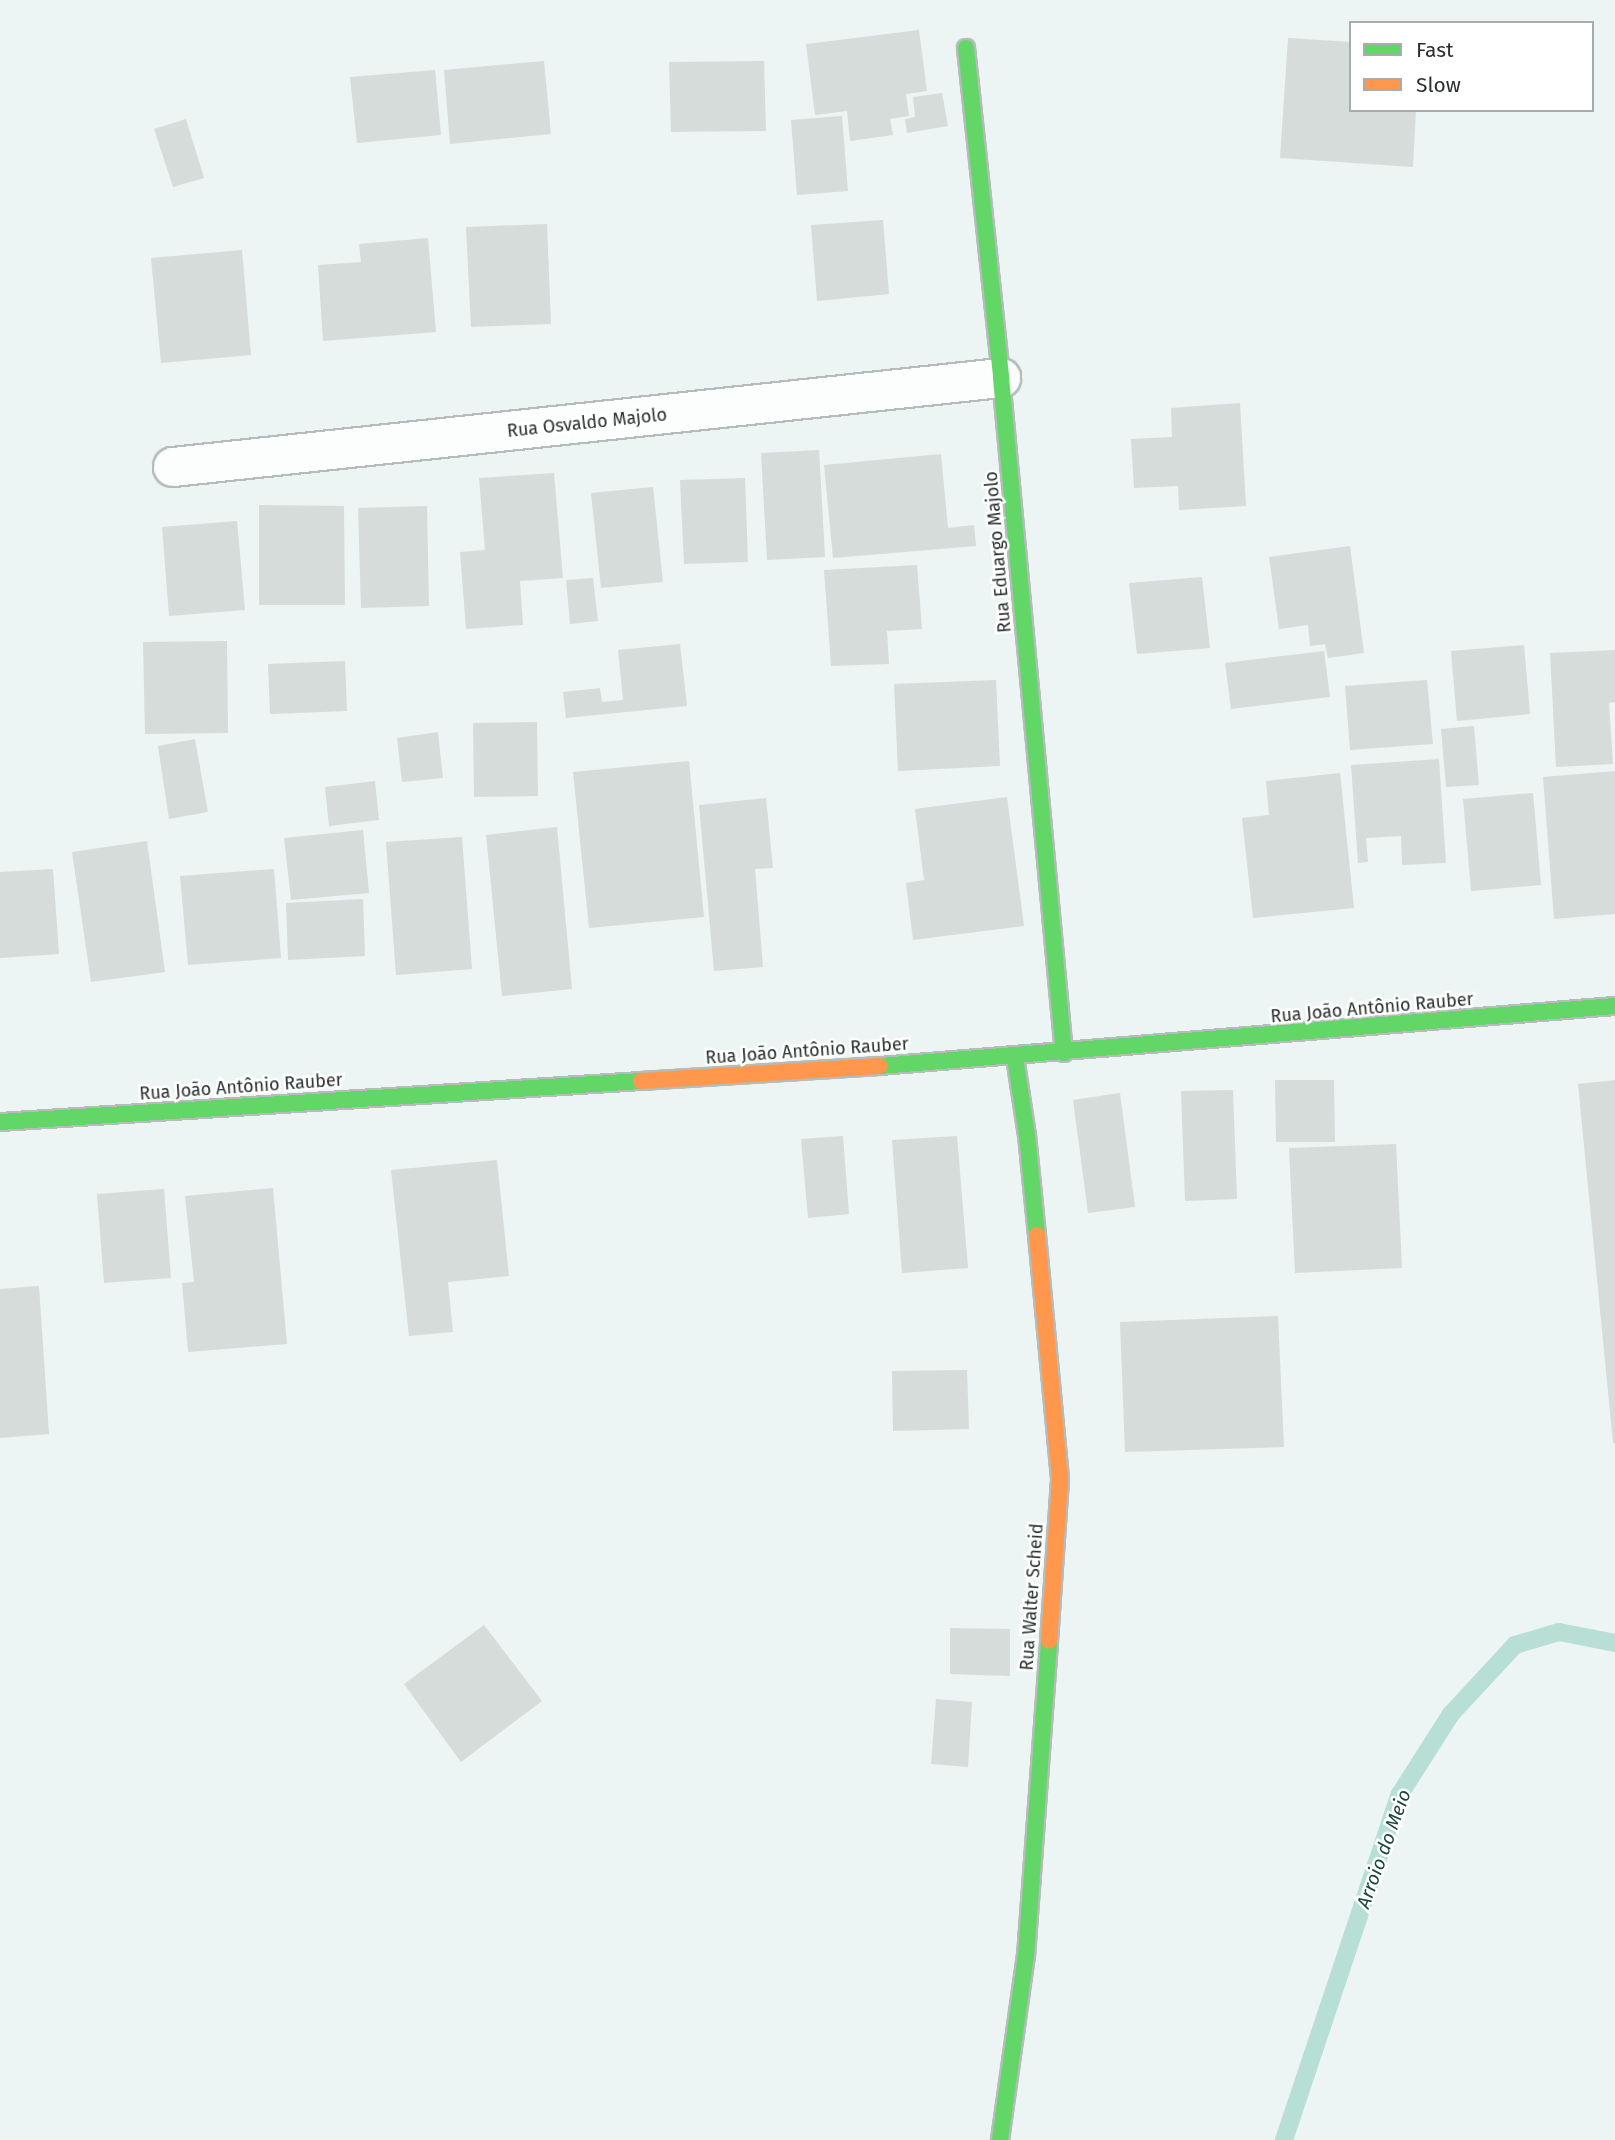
<!DOCTYPE html>
<meta charset="utf-8">
<style>
body{margin:0}
#map{position:relative;width:1615px;height:2140px;overflow:hidden;background:#ecf5f3;font-family:"Fira Sans",sans-serif}
div>[style]{position:absolute}
.stream>*{height:18px;margin:-9px;padding:0 9px;transform-origin:9px;border-radius:9px;background:#b8dfd6}
.building>*{inset:0;background:#d5dcda}
.roads{filter:drop-shadow(2px 0 #b5bcba) drop-shadow(-2px 0 #b5bcba) drop-shadow(0 2px #b5bcba) drop-shadow(0 -2px #b5bcba)}
.street>*{height:38px;margin:-19px;padding:0 19px;transform-origin:19px;border-radius:19px;background:#fcfefd}
.fast>*{height:16px;margin:-8px;padding:0 8px;transform-origin:8px;border-radius:8px;background:#63d668}
.slow>*{height:16px;margin:-8px;padding:0 8px;transform-origin:8px;border-radius:8px;background:#ff974d}
span{translate:-50% -50%;white-space:nowrap;text-align:center;line-height:1.15;-webkit-text-stroke:5px #fff;paint-order:stroke}
.street-label{font-size:18px;color:#29302f}
.water-label{font-size:19px;color:#19473f;font-style:italic}
.legend{position:absolute;left:1349px;top:21px;width:245px;height:91px;box-sizing:border-box;background:#fff;border:2px solid #a9acac;margin:0;padding:9px 12px;list-style:none;font-size:21px;color:#29302f}
.legend li{display:flex;align-items:center;gap:14px;height:35px}
.legend b{width:35px;border:2px solid #a9acac}
</style>
<div id="map">
<div class="stream">
<i style="left:1284px;top:2140px;width:365px;rotate:-71.5deg"></i>
<i style="left:1400px;top:1794px;width:95px;rotate:-57.5deg"></i>
<i style="left:1451px;top:1714px;width:94px;rotate:-47.2deg"></i>
<i style="left:1515px;top:1645px;width:46px;rotate:-16.5deg"></i>
<i style="left:1559px;top:1632px;width:57px;rotate:11.1deg"></i>
</div>
<div class="building">
<i style="clip-path:polygon(919px 30px,927px 91px,906px 94px,909px 116px,890px 119px,893px 135px,850px 141px,847px 111px,815px 115px,806px 44px)"></i>
<i style="clip-path:polygon(1288px 38px,1351px 42px,1351px 110px,1416px 110px,1413px 167px,1280px 158px)"></i>
<i style="clip-path:polygon(544px 61px,551px 134px,450px 144px,444px 70px)"></i>
<i style="clip-path:polygon(764px 61px,766px 131px,671px 132px,669px 62px)"></i>
<i style="clip-path:polygon(435px 70px,441px 135px,357px 143px,350px 77px)"></i>
<i style="clip-path:polygon(942px 93px,948px 126px,907px 133px,905px 119px,915px 117px,913px 97px)"></i>
<i style="clip-path:polygon(842px 116px,848px 191px,797px 195px,791px 120px)"></i>
<i style="clip-path:polygon(186px 119px,204px 178px,173px 187px,154px 129px)"></i>
<i style="clip-path:polygon(883px 220px,889px 294px,817px 301px,811px 225px)"></i>
<i style="clip-path:polygon(547px 224px,551px 324px,471px 327px,466px 227px)"></i>
<i style="clip-path:polygon(428px 238px,436px 332px,323px 341px,318px 265px,361px 262px,359px 244px)"></i>
<i style="clip-path:polygon(242px 250px,251px 355px,161px 363px,151px 258px)"></i>
<i style="clip-path:polygon(1240px 403px,1246px 506px,1179px 510px,1178px 486px,1134px 488px,1131px 439px,1172px 437px,1171px 408px)"></i>
<i style="clip-path:polygon(819px 450px,825px 557px,767px 560px,761px 453px)"></i>
<i style="clip-path:polygon(941px 454px,948px 528px,974px 525px,976px 546px,833px 558px,824px 465px)"></i>
<i style="clip-path:polygon(554px 473px,563px 578px,520px 581px,523px 625px,466px 629px,460px 552px,485px 550px,479px 478px)"></i>
<i style="clip-path:polygon(745px 478px,748px 562px,684px 564px,680px 480px)"></i>
<i style="clip-path:polygon(653px 487px,663px 582px,601px 588px,591px 493px)"></i>
<i style="clip-path:polygon(259px 505px,344px 506px,345px 605px,259px 605px)"></i>
<i style="clip-path:polygon(427px 506px,429px 606px,361px 608px,358px 508px)"></i>
<i style="clip-path:polygon(237px 521px,245px 610px,169px 616px,162px 527px)"></i>
<i style="clip-path:polygon(1350px 546px,1364px 653px,1328px 658px,1325px 644px,1310px 646px,1308px 625px,1279px 629px,1269px 557px)"></i>
<i style="clip-path:polygon(917px 565px,922px 629px,887px 631px,889px 664px,831px 666px,824px 570px)"></i>
<i style="clip-path:polygon(1202px 577px,1210px 648px,1137px 654px,1129px 583px)"></i>
<i style="clip-path:polygon(593px 578px,598px 621px,570px 624px,566px 580px)"></i>
<i style="clip-path:polygon(227px 641px,228px 733px,145px 734px,143px 642px)"></i>
<i style="clip-path:polygon(680px 644px,687px 706px,566px 718px,563px 692px,600px 688px,602px 702px,623px 700px,618px 650px)"></i>
<i style="clip-path:polygon(1524px 645px,1530px 714px,1457px 721px,1451px 651px)"></i>
<i style="clip-path:polygon(1615px 650px,1615px 702px,1609px 703px,1613px 764px,1556px 767px,1550px 653px)"></i>
<i style="clip-path:polygon(1324px 651px,1330px 697px,1231px 709px,1225px 663px)"></i>
<i style="clip-path:polygon(345px 661px,347px 711px,270px 714px,268px 664px)"></i>
<i style="clip-path:polygon(996px 680px,1000px 766px,898px 771px,894px 684px)"></i>
<i style="clip-path:polygon(1427px 680px,1433px 744px,1350px 750px,1345px 686px)"></i>
<i style="clip-path:polygon(537px 722px,538px 796px,474px 797px,473px 723px)"></i>
<i style="clip-path:polygon(1474px 726px,1479px 785px,1446px 787px,1441px 729px)"></i>
<i style="clip-path:polygon(438px 732px,443px 778px,402px 782px,397px 738px)"></i>
<i style="clip-path:polygon(195px 739px,208px 812px,169px 819px,158px 746px)"></i>
<i style="clip-path:polygon(1439px 759px,1446px 863px,1402px 865px,1401px 836px,1366px 838px,1368px 862px,1358px 863px,1351px 765px)"></i>
<i style="clip-path:polygon(689px 761px,704px 917px,589px 928px,573px 772px)"></i>
<i style="clip-path:polygon(1615px 771px,1615px 914px,1554px 919px,1543px 777px)"></i>
<i style="clip-path:polygon(1340px 773px,1354px 908px,1253px 918px,1242px 818px,1269px 815px,1266px 781px)"></i>
<i style="clip-path:polygon(375px 781px,379px 820px,329px 826px,325px 787px)"></i>
<i style="clip-path:polygon(1533px 793px,1541px 885px,1471px 891px,1463px 799px)"></i>
<i style="clip-path:polygon(1007px 797px,1024px 926px,913px 940px,906px 883px,924px 880px,915px 809px)"></i>
<i style="clip-path:polygon(766px 798px,773px 868px,755px 869px,763px 967px,714px 971px,699px 805px)"></i>
<i style="clip-path:polygon(557px 827px,572px 989px,502px 996px,486px 835px)"></i>
<i style="clip-path:polygon(363px 830px,369px 893px,291px 900px,284px 838px)"></i>
<i style="clip-path:polygon(462px 837px,472px 969px,396px 975px,386px 842px)"></i>
<i style="clip-path:polygon(147px 841px,165px 972px,91px 982px,72px 852px)"></i>
<i style="clip-path:polygon(53px 869px,59px 954px,0 958px,0 872px)"></i>
<i style="clip-path:polygon(274px 869px,281px 958px,188px 965px,180px 876px)"></i>
<i style="clip-path:polygon(363px 899px,365px 956px,288px 960px,286px 903px)"></i>
<i style="clip-path:polygon(1275px 1080px,1334px 1080px,1335px 1142px,1276px 1142px)"></i>
<i style="clip-path:polygon(1615px 1080px,1615px 1443px,1613px 1443px,1578px 1084px)"></i>
<i style="clip-path:polygon(1233px 1090px,1237px 1199px,1185px 1201px,1181px 1091px)"></i>
<i style="clip-path:polygon(1120px 1093px,1135px 1207px,1088px 1213px,1073px 1100px)"></i>
<i style="clip-path:polygon(843px 1136px,849px 1214px,808px 1218px,801px 1139px)"></i>
<i style="clip-path:polygon(957px 1136px,968px 1268px,902px 1273px,892px 1140px)"></i>
<i style="clip-path:polygon(1396px 1144px,1402px 1268px,1295px 1273px,1289px 1148px)"></i>
<i style="clip-path:polygon(497px 1160px,509px 1276px,448px 1282px,453px 1332px,409px 1336px,391px 1170px)"></i>
<i style="clip-path:polygon(273px 1188px,287px 1344px,188px 1352px,182px 1283px,194px 1282px,185px 1196px)"></i>
<i style="clip-path:polygon(164px 1189px,171px 1278px,104px 1283px,97px 1194px)"></i>
<i style="clip-path:polygon(39px 1286px,49px 1434px,0 1438px,0 1289px)"></i>
<i style="clip-path:polygon(1278px 1316px,1284px 1447px,1125px 1452px,1120px 1322px)"></i>
<i style="clip-path:polygon(967px 1370px,969px 1429px,893px 1431px,892px 1371px)"></i>
<i style="clip-path:polygon(484px 1625px,542px 1701px,461px 1762px,404px 1684px)"></i>
<i style="clip-path:polygon(950px 1628px,1010px 1629px,1010px 1676px,950px 1674px)"></i>
<i style="clip-path:polygon(936px 1699px,972px 1702px,968px 1767px,931px 1764px)"></i>
</div>
<div class="roads">
<div class="street">
<i style="left:173px;top:467px;width:833px;rotate:-6.14deg"></i>
</div>
<div class="fast">
<i style="left:966px;top:48px;width:332px;rotate:83.9deg"></i>
<i style="left:1001px;top:378px;width:678px;rotate:84.67deg"></i>
<i style="left:1015px;top:1057px;width:79px;rotate:81.3deg"></i>
<i style="left:1027px;top:1135px;width:100px;rotate:84.3deg"></i>
<i style="left:880px;top:1066px;width:737px;rotate:-4.67deg"></i>
<i style="left:0;top:1122px;width:642px;rotate:-3.66deg"></i>
<i style="left:1000px;top:2140px;width:186px;rotate:-82deg"></i>
<i style="left:1026px;top:1956px;width:316px;rotate:-85.8deg"></i>
</div>
<div class="slow">
<i style="left:641px;top:1081px;width:239px;rotate:-3.6deg"></i>
<i style="left:1037px;top:1235px;width:246px;rotate:84.6deg"></i>
<i style="left:1060px;top:1480px;width:161px;rotate:93.9deg"></i>
</div>
</div>
<div class="street-label">
<span style="left:587px;top:423px;rotate:-6deg">Rua Osvaldo Majolo</span>
<span style="left:998px;top:552px;rotate:-95deg">Rua Eduargo Majolo</span>
<span style="left:1372px;top:1008px;rotate:-5deg">Rua João Antônio Rauber</span>
<span style="left:807px;top:1051px;rotate:-4deg">Rua João Antônio Rauber</span>
<span style="left:241px;top:1087px;rotate:-4deg">Rua João Antônio Rauber</span>
<span style="left:1032px;top:1597px;rotate:-86deg">Rua Walter Scheid</span>
</div>
<div class="water-label">
<span style="left:1384px;top:1849px;rotate:-70deg">Arroio do Meio</span>
</div>
<ul class="legend">
<li><b style="height:9px;background:#63d668"></b>Fast</li>
<li><b style="height:9px;background:#ff974d"></b>Slow</li>
</ul>
</div>
